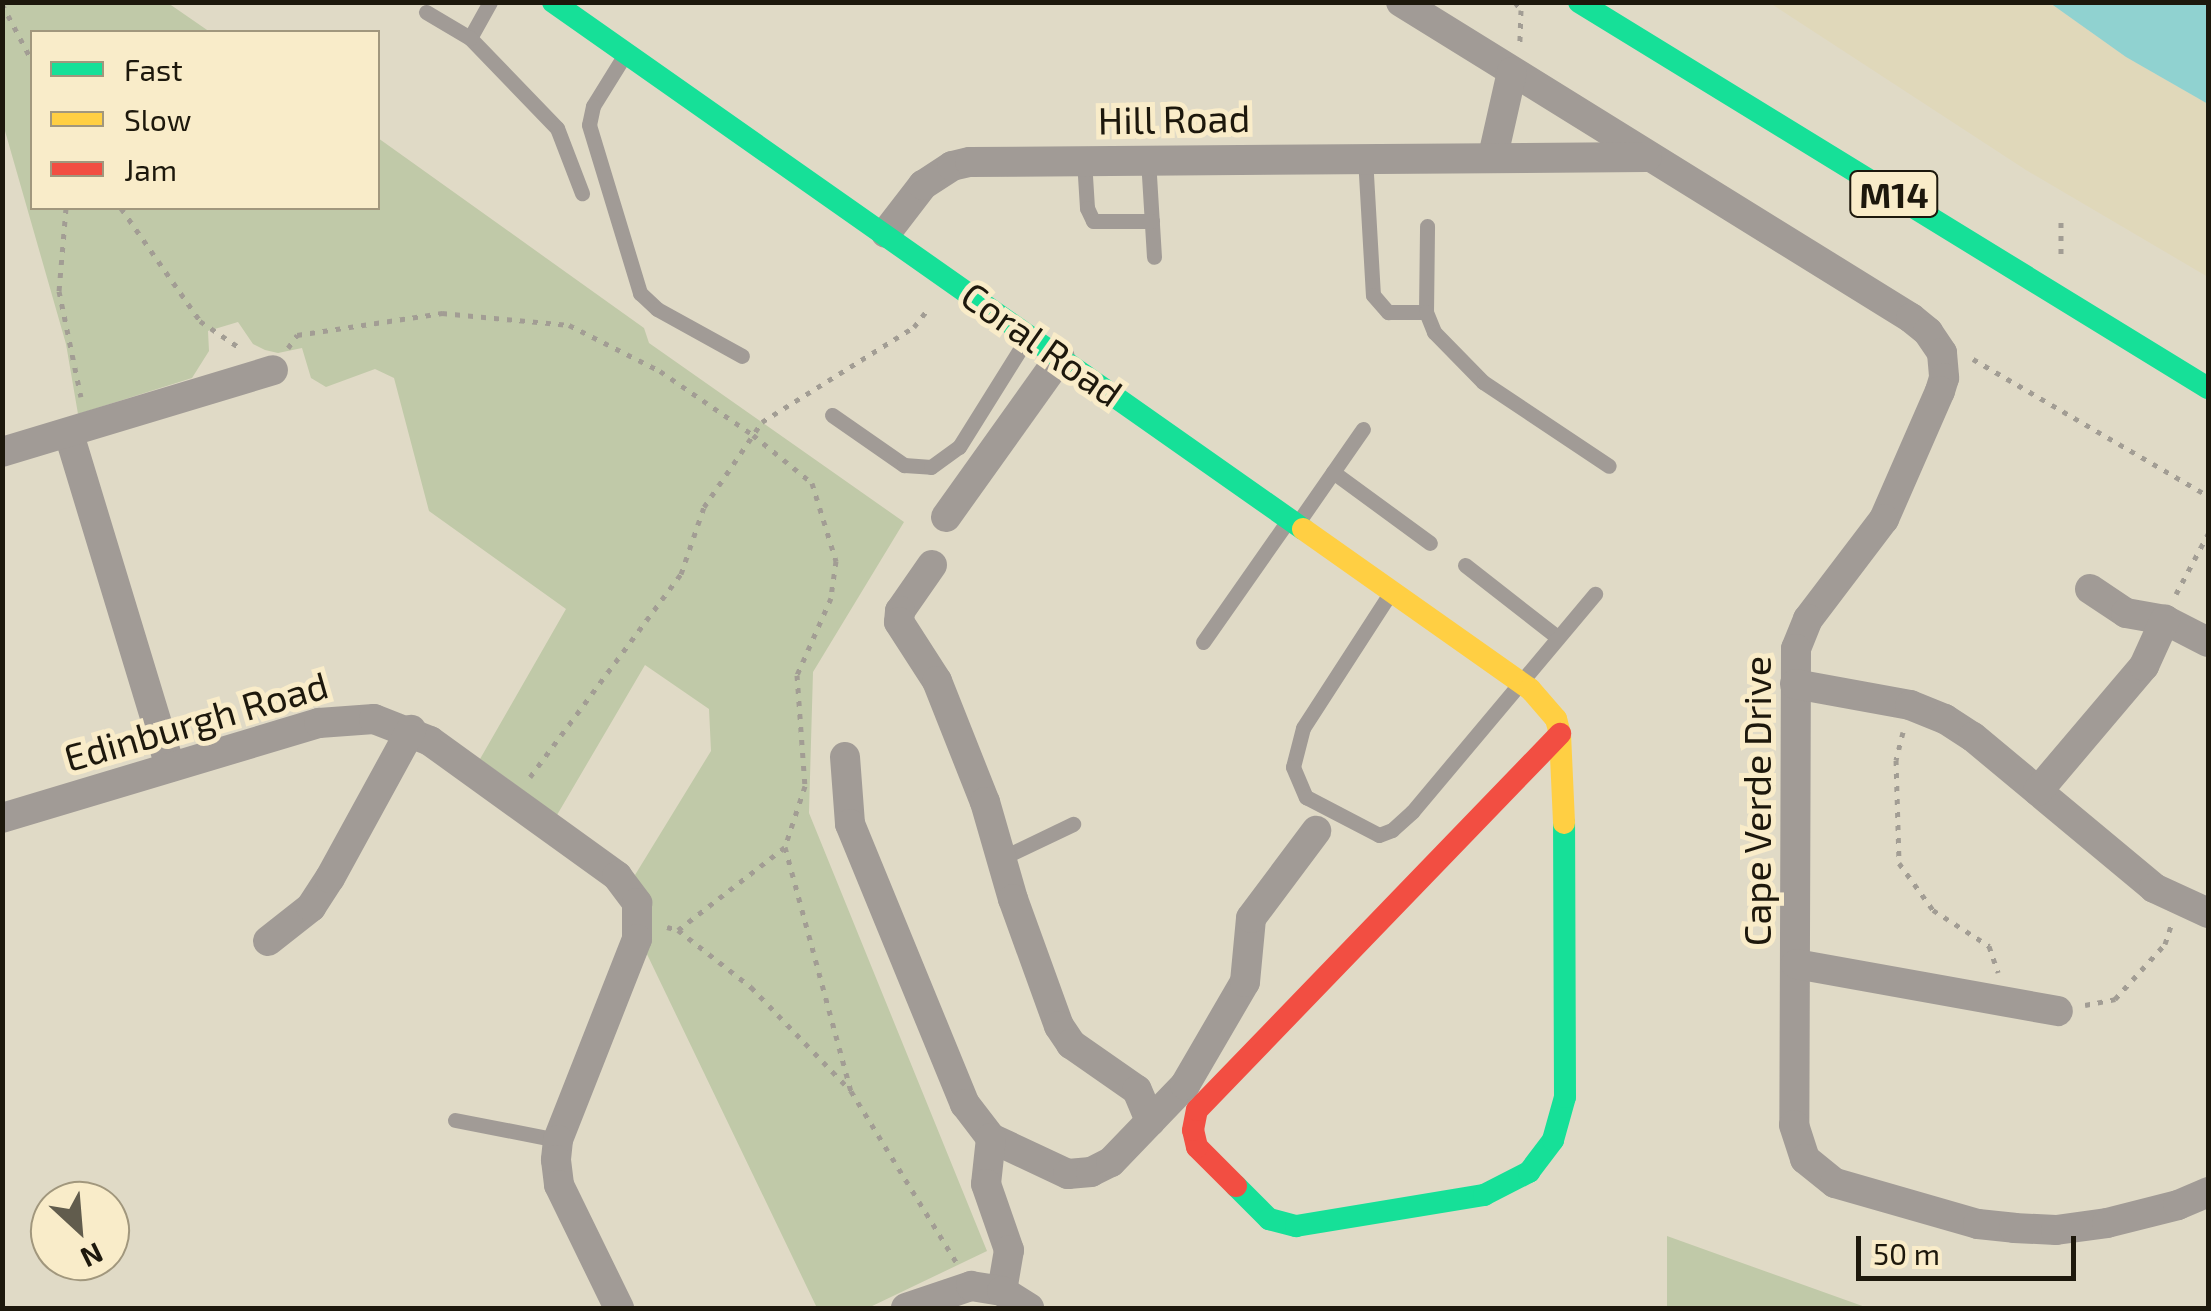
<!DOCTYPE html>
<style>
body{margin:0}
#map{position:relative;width:2211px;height:1311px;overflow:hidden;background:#e0dac6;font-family:"Exo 2",sans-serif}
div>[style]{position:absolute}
.green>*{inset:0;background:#c0c9a8}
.sand>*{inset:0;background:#e0d8ba}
.water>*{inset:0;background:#90d2d0}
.path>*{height:5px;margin-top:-2.5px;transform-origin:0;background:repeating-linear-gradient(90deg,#a29d94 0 5px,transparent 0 13px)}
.lane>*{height:15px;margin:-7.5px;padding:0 7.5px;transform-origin:7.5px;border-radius:7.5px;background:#a19b96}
.street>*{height:30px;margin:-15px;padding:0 15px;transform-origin:15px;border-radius:15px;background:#a19b96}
.fast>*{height:22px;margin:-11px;padding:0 11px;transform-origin:11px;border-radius:11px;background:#16e098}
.slow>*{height:22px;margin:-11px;padding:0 11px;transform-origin:11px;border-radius:11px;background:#ffcf43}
.jam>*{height:22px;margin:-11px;padding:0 11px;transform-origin:11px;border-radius:11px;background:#f24e42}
span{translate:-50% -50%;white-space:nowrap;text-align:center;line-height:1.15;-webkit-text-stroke:10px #f9ecc9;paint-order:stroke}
.shield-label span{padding:2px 8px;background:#f9ecc9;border:2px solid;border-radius:8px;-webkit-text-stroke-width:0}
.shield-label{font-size:35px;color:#1d180c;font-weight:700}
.street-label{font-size:38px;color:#1d180c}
.frame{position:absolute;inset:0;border:5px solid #1d180c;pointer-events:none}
.legend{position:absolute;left:30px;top:30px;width:350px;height:180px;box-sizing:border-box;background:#f9ecc9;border:2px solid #a1977d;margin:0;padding:12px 18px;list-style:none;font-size:30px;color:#1d180c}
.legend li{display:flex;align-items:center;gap:20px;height:50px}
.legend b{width:50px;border:2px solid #a1977d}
.north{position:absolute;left:30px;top:1181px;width:100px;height:100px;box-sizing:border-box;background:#f9ecc9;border:2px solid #a1977d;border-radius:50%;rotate:154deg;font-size:28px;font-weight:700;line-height:40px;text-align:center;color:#1d180c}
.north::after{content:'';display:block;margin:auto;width:35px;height:45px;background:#615c4d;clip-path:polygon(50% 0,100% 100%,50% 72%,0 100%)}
.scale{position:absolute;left:1856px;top:1236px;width:220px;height:45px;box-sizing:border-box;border:5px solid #1d180c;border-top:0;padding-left:12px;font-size:30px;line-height:35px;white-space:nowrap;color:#1d180c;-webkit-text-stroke:8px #f9ecc9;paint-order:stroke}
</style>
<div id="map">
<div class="green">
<i style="clip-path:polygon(3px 3px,168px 3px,210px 32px,32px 32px,32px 208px,378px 208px,378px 138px,644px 328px,649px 343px,904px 522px,813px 672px,809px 813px,987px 1251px,868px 1308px,817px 1308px,644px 948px,652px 911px,635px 875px,711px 751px,709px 709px,645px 665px,557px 815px,480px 759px,566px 609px,429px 511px,394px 378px,375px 369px,326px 387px,311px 378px,302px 348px,278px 353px,265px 350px,253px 344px,238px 322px,208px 331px,209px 351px,192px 378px,78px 414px,66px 344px,3px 124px)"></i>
<i style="clip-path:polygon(1667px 1236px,1731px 1259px,1868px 1308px,1667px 1308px)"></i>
</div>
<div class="sand">
<i style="clip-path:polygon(1770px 3px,2050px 3px,2126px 57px,2208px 104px,2208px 277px,2026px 170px)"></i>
</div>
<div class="water">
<i style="clip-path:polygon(2050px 3px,2208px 3px,2208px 104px,2126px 57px)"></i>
</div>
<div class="path">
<i style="left:1515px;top:2px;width:10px;rotate:53deg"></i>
<i style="left:1521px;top:10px;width:33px;rotate:92deg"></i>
<i style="left:2px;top:4px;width:64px;rotate:62.2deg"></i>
<i style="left:66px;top:208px;width:83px;rotate:94.8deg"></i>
<i style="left:59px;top:291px;width:108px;rotate:78.3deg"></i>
<i style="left:121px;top:208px;width:138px;rotate:55deg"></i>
<i style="left:200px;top:321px;width:48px;rotate:34deg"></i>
<i style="left:2061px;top:254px;width:32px;rotate:-90deg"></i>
<i style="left:288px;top:348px;width:16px;rotate:-55deg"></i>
<i style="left:297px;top:335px;width:147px;rotate:-8.6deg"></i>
<i style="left:442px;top:313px;width:128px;rotate:5.4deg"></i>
<i style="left:569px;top:325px;width:102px;rotate:26.8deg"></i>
<i style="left:660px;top:371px;width:113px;rotate:34.5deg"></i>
<i style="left:753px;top:435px;width:76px;rotate:39.1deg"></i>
<i style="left:812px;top:483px;width:82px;rotate:72.9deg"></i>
<i style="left:836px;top:561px;width:37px;rotate:98deg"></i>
<i style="left:831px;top:598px;width:84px;rotate:113.8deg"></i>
<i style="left:797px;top:675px;width:111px;rotate:85.9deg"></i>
<i style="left:805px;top:786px;width:64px;rotate:108.2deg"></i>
<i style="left:785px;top:847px;width:253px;rotate:74.9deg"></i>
<i style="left:1973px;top:359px;width:272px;rotate:30.2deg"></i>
<i style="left:2176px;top:594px;width:68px;rotate:-61.9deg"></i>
<i style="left:1903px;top:732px;width:29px;rotate:104deg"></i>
<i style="left:1896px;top:760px;width:103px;rotate:88.3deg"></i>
<i style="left:1899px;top:863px;width:58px;rotate:54.1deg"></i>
<i style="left:1933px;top:910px;width:67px;rotate:32.7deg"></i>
<i style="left:1989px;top:946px;width:28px;rotate:71deg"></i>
<i style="left:530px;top:777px;width:253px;rotate:-53.4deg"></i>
<i style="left:681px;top:574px;width:71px;rotate:-71.1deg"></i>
<i style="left:704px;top:507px;width:103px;rotate:-55.7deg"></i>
<i style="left:762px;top:422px;width:179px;rotate:-32deg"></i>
<i style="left:914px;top:327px;width:23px;rotate:-52deg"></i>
<i style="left:667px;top:927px;width:11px;rotate:15deg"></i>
<i style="left:678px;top:930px;width:93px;rotate:38deg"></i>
<i style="left:751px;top:987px;width:144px;rotate:46.1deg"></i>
<i style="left:851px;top:1091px;width:201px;rotate:58.4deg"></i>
<i style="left:678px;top:930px;width:135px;rotate:-37.8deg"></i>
<i style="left:2085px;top:1005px;width:31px;rotate:-11deg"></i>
<i style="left:2115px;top:999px;width:74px;rotate:-47.7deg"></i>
<i style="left:2165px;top:944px;width:19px;rotate:-72deg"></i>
</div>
<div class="lane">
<i style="left:490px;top:2px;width:41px;rotate:119.1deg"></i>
<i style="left:470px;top:38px;width:125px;rotate:46deg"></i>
<i style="left:557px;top:128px;width:70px;rotate:69deg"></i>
<i style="left:426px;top:12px;width:51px;rotate:30.6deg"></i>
<i style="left:624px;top:56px;width:59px;rotate:121.8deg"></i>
<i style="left:593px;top:106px;width:19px;rotate:102deg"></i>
<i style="left:589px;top:125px;width:176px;rotate:73.1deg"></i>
<i style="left:640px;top:293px;width:23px;rotate:43deg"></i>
<i style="left:657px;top:309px;width:97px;rotate:28.9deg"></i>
<i style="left:1365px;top:157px;width:138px;rotate:86.7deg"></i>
<i style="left:1373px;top:295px;width:23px;rotate:49deg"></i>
<i style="left:1388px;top:312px;width:38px"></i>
<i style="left:1426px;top:312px;width:86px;rotate:-89.3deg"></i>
<i style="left:1148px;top:159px;width:98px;rotate:86.5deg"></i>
<i style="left:1084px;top:160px;width:48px;rotate:86.4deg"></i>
<i style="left:1087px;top:208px;width:14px;rotate:65deg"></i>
<i style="left:1093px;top:221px;width:59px"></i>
<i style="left:1426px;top:312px;width:22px;rotate:68deg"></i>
<i style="left:1434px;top:332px;width:70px;rotate:45.6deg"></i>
<i style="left:1483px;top:382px;width:151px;rotate:33.7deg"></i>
<i style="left:832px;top:415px;width:88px;rotate:34.8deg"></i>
<i style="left:904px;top:465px;width:27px;rotate:4deg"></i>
<i style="left:931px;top:467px;width:34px;rotate:-36deg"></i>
<i style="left:959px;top:447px;width:128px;rotate:-58deg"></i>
<i style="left:1333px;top:472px;width:120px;rotate:36.2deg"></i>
<i style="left:1299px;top:521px;width:112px;rotate:-55.2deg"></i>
<i style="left:1465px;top:565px;width:117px;rotate:38deg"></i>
<i style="left:1389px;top:595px;width:158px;rotate:122.9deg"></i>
<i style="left:1303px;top:728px;width:40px;rotate:104.4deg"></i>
<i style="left:1293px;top:767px;width:33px;rotate:67deg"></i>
<i style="left:1306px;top:797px;width:82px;rotate:27.5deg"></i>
<i style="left:1379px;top:835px;width:14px;rotate:-21deg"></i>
<i style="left:1392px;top:830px;width:27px;rotate:-42deg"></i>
<i style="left:1412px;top:812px;width:285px;rotate:-50deg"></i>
<i style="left:1203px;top:642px;width:146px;rotate:-55deg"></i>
<i style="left:1002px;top:858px;width:79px;rotate:-25.6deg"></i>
<i style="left:455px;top:1120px;width:105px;rotate:11deg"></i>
</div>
<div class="street">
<i style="left:1401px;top:2px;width:600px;rotate:31.78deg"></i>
<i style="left:1911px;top:318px;width:22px;rotate:39deg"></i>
<i style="left:1928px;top:332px;width:25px;rotate:56deg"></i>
<i style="left:1942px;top:353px;width:25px;rotate:85deg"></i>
<i style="left:1944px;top:378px;width:14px;rotate:107deg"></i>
<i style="left:1940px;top:391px;width:140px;rotate:113.6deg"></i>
<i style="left:1884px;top:519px;width:126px;rotate:127.2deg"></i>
<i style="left:1808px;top:619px;width:32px;rotate:112deg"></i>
<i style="left:1796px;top:649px;width:476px;rotate:90.2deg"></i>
<i style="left:1794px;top:1125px;width:36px;rotate:72deg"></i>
<i style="left:1805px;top:1159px;width:38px;rotate:39deg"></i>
<i style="left:1835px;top:1183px;width:149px;rotate:16deg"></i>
<i style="left:1978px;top:1224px;width:36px;rotate:6deg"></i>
<i style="left:2014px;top:1228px;width:42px;rotate:2.7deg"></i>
<i style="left:2056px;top:1230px;width:51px;rotate:-7.8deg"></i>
<i style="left:2107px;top:1223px;width:73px;rotate:-14.2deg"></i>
<i style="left:2178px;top:1205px;width:33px;rotate:-23deg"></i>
<i style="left:1493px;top:156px;width:86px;rotate:-77.3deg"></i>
<i style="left:886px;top:233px;width:61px;rotate:-52.4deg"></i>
<i style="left:923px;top:185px;width:35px;rotate:-33deg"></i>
<i style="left:952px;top:166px;width:18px;rotate:-13deg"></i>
<i style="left:970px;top:162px;width:677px;rotate:-0.42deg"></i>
<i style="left:69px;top:434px;width:348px;rotate:73.1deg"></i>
<i style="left:2px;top:452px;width:283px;rotate:-16.8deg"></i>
<i style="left:946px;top:517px;width:196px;rotate:-54.5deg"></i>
<i style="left:932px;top:565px;width:56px;rotate:124.8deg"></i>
<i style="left:900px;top:611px;width:11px;rotate:95deg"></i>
<i style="left:899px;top:622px;width:70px;rotate:57.2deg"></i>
<i style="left:937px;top:681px;width:130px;rotate:68.4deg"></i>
<i style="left:985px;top:802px;width:101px;rotate:73.9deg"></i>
<i style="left:1013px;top:899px;width:135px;rotate:70.1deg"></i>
<i style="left:1059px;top:1026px;width:22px;rotate:56deg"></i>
<i style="left:1071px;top:1044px;width:80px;rotate:34.9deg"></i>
<i style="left:1137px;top:1090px;width:34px;rotate:67deg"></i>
<i style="left:2090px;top:589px;width:43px;rotate:33.7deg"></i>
<i style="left:2126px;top:613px;width:40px;rotate:10deg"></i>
<i style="left:2165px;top:620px;width:48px;rotate:27.1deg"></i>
<i style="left:1795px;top:684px;width:117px;rotate:10.3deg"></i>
<i style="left:1910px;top:705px;width:38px;rotate:22deg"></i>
<i style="left:1945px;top:719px;width:33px;rotate:33deg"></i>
<i style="left:1973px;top:737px;width:236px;rotate:39.8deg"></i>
<i style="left:2154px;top:888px;width:60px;rotate:24.8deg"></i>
<i style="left:845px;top:757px;width:67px;rotate:85.7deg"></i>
<i style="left:850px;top:824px;width:303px;rotate:67.7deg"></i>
<i style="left:965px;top:1104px;width:43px;rotate:52.6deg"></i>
<i style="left:991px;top:1138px;width:85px;rotate:25.1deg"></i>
<i style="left:1068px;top:1174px;width:23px;rotate:-5deg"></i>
<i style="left:1091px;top:1172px;width:22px;rotate:-27deg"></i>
<i style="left:1111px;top:1162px;width:107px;rotate:-46.1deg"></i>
<i style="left:1185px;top:1085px;width:119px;rotate:-59.8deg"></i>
<i style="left:1245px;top:982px;width:64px;rotate:-84.6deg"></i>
<i style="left:1251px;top:918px;width:109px;rotate:-53.2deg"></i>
<i style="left:2038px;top:791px;width:164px;rotate:-49.7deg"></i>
<i style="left:2144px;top:666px;width:51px;rotate:-65.5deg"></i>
<i style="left:2px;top:818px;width:331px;rotate:-16.7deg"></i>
<i style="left:319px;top:723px;width:55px;rotate:-4.2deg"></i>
<i style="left:374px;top:719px;width:60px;rotate:21.4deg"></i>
<i style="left:430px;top:741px;width:231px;rotate:35.8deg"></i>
<i style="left:617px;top:876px;width:34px;rotate:53deg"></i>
<i style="left:637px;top:903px;width:36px;rotate:90deg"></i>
<i style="left:637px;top:939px;width:216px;rotate:111.5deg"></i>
<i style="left:558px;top:1140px;width:20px;rotate:96deg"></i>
<i style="left:556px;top:1160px;width:25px;rotate:83deg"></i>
<i style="left:559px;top:1185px;width:137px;rotate:64deg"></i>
<i style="left:268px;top:941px;width:55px;rotate:-38.3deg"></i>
<i style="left:311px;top:907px;width:35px;rotate:-57deg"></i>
<i style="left:330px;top:878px;width:169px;rotate:-61.3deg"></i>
<i style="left:1796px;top:964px;width:266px;rotate:10.2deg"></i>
<i style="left:991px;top:1138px;width:46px;rotate:96.2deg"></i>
<i style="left:986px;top:1184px;width:70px;rotate:70.8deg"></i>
<i style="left:1009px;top:1250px;width:42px;rotate:99.7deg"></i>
<i style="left:906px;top:1308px;width:69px;rotate:-18.7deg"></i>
<i style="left:971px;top:1286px;width:31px;rotate:9deg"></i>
<i style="left:1002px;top:1291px;width:32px;rotate:32deg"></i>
</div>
<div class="fast">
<i style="left:553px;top:2px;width:917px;rotate:35.09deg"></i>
<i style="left:1579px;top:2px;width:738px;rotate:31.54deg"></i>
<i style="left:1236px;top:1186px;width:47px;rotate:45deg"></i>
<i style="left:1269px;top:1219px;width:28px;rotate:15deg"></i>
<i style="left:1296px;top:1226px;width:191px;rotate:-9.4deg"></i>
<i style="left:1484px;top:1195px;width:51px;rotate:-27.1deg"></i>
<i style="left:1529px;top:1172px;width:40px;rotate:-53deg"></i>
<i style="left:1553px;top:1140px;width:45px;rotate:-74.4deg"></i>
<i style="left:1565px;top:1097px;width:274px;rotate:-90.2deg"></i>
</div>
<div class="slow">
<i style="left:1303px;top:529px;width:278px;rotate:35.2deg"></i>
<i style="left:1530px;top:689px;width:40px;rotate:49deg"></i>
<i style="left:1556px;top:719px;width:16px;rotate:75deg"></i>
<i style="left:1560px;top:734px;width:89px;rotate:87.4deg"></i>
</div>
<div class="jam">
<i style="left:1236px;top:1186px;width:55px;rotate:-135deg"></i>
<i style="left:1197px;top:1147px;width:17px;rotate:-103deg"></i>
<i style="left:1193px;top:1130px;width:20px;rotate:-79deg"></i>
<i style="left:1197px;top:1110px;width:523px;rotate:-46.01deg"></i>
</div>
<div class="shield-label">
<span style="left:1894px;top:194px">M14</span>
</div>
<div class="street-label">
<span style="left:1174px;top:119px;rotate:-1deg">Hill Road</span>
<span style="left:1042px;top:344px;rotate:35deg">Coral Road</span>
<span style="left:196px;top:721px;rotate:-16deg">Edinburgh Road</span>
<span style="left:1757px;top:801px;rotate:-90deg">Cape Verde Drive</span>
</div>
<div class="frame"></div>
<ul class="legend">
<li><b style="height:12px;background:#16e098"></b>Fast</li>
<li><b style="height:12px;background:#ffcf43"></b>Slow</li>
<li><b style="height:12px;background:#f24e42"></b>Jam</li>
</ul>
<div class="north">N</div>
<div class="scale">50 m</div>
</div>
